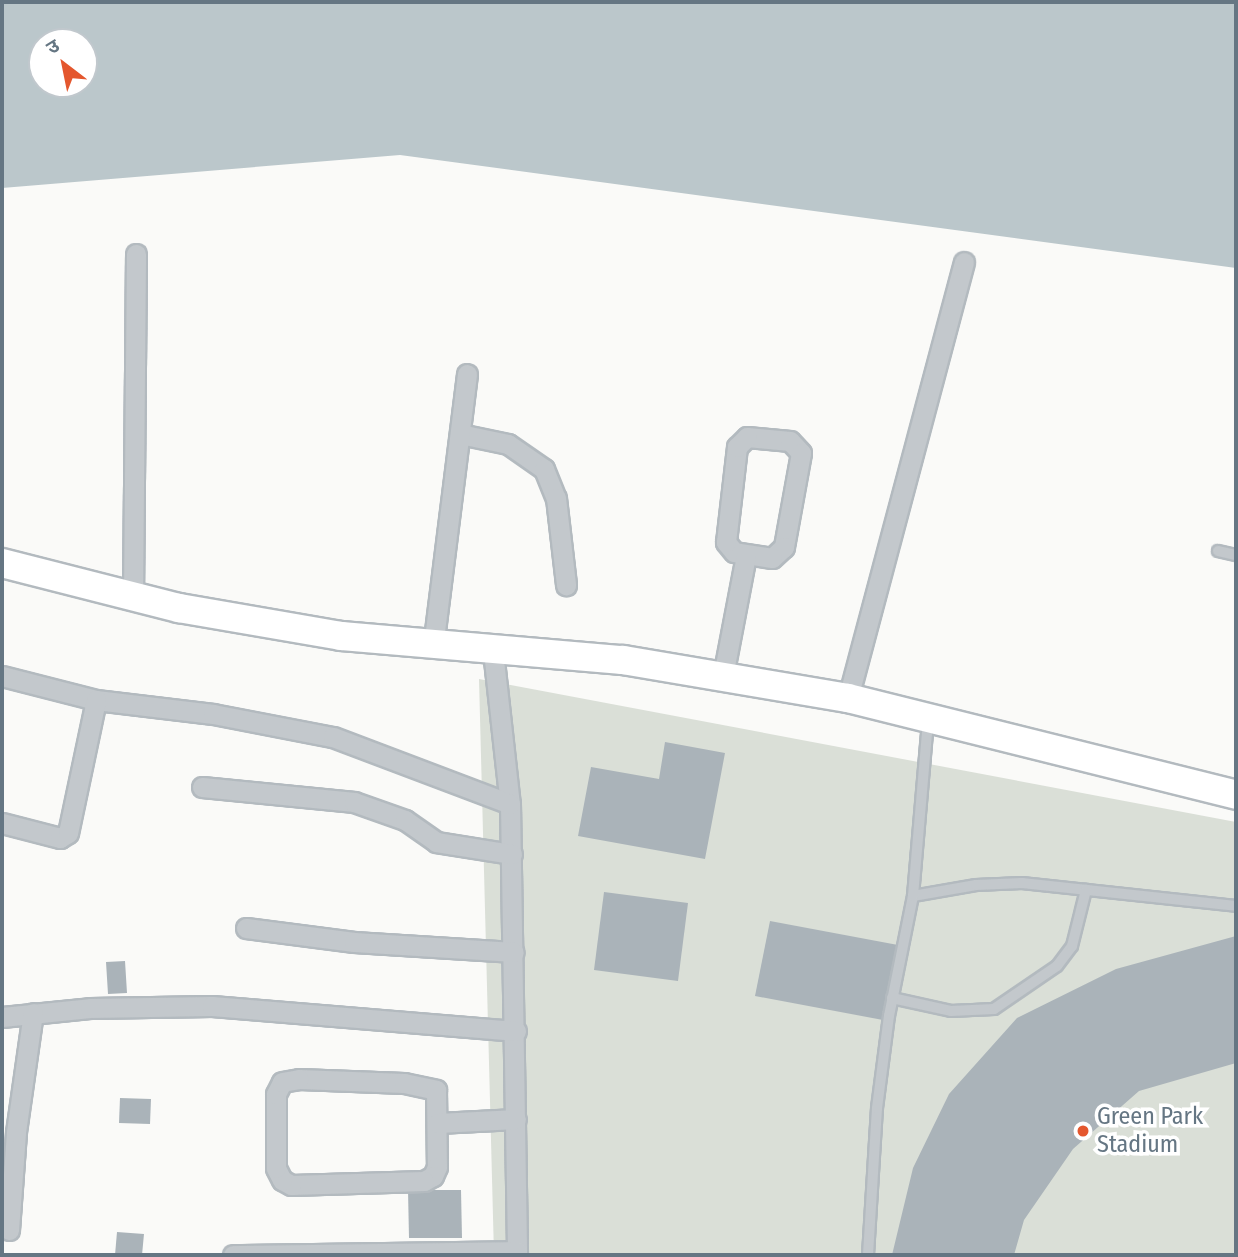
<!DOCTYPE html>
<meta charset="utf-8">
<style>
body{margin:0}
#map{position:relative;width:1238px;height:1257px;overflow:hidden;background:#fafaf8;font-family:"Fira Sans Condensed","Noto Sans Devanagari",sans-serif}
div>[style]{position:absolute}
.green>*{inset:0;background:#dadfd7}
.water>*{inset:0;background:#bbc7cb}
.building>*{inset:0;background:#aab3b9}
.roads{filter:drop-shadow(2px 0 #b3babf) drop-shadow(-2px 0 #b3babf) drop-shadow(0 2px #b3babf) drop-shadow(0 -2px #b3babf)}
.lane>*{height:10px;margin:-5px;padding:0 5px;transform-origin:5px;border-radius:5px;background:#c3c8cc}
.street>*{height:19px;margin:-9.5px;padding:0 9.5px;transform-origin:9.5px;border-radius:9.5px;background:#c3c8cc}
.secondary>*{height:28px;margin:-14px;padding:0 14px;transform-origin:14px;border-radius:14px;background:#fff}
.dots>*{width:19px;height:19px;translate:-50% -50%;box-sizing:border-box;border:4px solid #fff;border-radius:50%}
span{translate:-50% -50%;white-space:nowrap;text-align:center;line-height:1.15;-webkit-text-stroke:7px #fff;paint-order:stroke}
.poi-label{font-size:24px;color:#657683}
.left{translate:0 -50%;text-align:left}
.frame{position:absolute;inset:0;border:4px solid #657683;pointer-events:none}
.north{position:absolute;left:28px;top:28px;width:70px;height:70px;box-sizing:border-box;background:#fff;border:2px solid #c1c8cd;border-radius:50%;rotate:328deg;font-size:19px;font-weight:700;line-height:28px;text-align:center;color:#657683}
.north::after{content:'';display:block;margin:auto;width:24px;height:32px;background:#e4572e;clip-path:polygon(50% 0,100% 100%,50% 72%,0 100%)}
</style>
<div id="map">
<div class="green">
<i style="clip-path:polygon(479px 679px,1236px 822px,1236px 1255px,494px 1255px)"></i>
</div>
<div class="water">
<i style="clip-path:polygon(evenodd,2px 2px,1236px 2px,1236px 268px,400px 155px,2px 188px,2px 2px,42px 42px,84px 42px,84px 84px,42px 84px,42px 42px)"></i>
</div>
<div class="building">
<i style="clip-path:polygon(665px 742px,725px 753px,705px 859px,578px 836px,591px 767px,659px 779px)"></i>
<i style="clip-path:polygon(604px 892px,688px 903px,678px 981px,594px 970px)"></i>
<i style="clip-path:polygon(770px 921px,898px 945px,883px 1020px,755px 996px)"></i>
<i style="clip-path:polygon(1236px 936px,1236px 1063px,1139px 1091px,1073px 1149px,1024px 1220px,1014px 1255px,892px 1255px,913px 1168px,949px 1094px,1017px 1018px,1116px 969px)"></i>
<i style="clip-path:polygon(125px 961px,127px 993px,108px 994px,106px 962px)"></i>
<i style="clip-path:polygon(120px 1098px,151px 1099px,150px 1124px,119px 1123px)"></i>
<i style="clip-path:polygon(408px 1190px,461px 1190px,462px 1238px,409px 1238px)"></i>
<i style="clip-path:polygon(117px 1232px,144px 1234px,142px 1255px,115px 1255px)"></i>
</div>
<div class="roads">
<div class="lane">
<i style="left:1218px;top:551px;width:18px;rotate:13deg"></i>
<i style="left:913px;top:896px;width:64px;rotate:-9.9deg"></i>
<i style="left:976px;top:885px;width:46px;rotate:-2.5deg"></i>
<i style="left:1022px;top:883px;width:215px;rotate:6.1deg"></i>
<i style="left:892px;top:998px;width:60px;rotate:12.4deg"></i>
<i style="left:951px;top:1011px;width:43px;rotate:-2.7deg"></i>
<i style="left:994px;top:1009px;width:76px;rotate:-34.3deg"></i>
<i style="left:1057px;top:966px;width:25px;rotate:-53deg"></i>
<i style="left:1072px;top:946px;width:58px;rotate:-76deg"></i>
<i style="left:868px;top:1255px;width:147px;rotate:-86.5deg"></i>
<i style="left:877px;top:1108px;width:93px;rotate:-82.6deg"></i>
<i style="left:889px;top:1016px;width:122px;rotate:-78.7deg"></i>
<i style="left:913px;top:896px;width:175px;rotate:-85.1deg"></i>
</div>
<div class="street">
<i style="left:460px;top:434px;width:49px;rotate:11.8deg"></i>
<i style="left:508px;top:444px;width:44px;rotate:34.8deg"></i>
<i style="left:544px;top:469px;width:31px;rotate:68deg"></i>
<i style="left:556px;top:498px;width:88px;rotate:83.4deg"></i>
<i style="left:747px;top:437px;width:43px;rotate:5.3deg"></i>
<i style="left:790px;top:441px;width:16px;rotate:47deg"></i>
<i style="left:801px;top:453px;width:96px;rotate:100.3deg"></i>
<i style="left:784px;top:547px;width:16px;rotate:137deg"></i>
<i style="left:772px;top:558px;width:38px;rotate:-171deg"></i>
<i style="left:734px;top:552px;width:13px;rotate:-129deg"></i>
<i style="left:726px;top:542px;width:96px;rotate:-83.4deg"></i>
<i style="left:737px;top:447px;width:14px;rotate:-45deg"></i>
<i style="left:133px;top:598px;width:344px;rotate:-89.5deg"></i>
<i style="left:433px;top:647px;width:275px;rotate:-82.9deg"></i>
<i style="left:493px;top:651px;width:154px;rotate:83.7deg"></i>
<i style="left:510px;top:804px;width:451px;rotate:89.1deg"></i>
<i style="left:2px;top:676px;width:97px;rotate:14.3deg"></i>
<i style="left:96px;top:700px;width:118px;rotate:6.8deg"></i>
<i style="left:213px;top:714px;width:122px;rotate:10.9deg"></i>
<i style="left:333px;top:737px;width:189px;rotate:20.7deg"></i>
<i style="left:723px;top:676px;width:123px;rotate:-79.2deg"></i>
<i style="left:848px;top:698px;width:451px;rotate:-75.1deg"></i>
<i style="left:202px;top:787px;width:153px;rotate:5.6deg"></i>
<i style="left:354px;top:802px;width:54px;rotate:19.4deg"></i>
<i style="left:405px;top:820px;width:38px;rotate:35deg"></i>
<i style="left:436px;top:842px;width:77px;rotate:9deg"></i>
<i style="left:2px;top:823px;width:60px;rotate:14.5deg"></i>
<i style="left:60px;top:838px;width:9px;rotate:-32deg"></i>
<i style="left:68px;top:833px;width:136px;rotate:-78.1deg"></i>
<i style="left:246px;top:928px;width:109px;rotate:7.4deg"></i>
<i style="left:354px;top:942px;width:160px;rotate:3.6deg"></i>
<i style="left:2px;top:1017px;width:88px;rotate:-5.8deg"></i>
<i style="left:90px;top:1008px;width:122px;rotate:-0.9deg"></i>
<i style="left:212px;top:1006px;width:305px;rotate:4.7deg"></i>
<i style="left:299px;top:1079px;width:105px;rotate:2.2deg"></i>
<i style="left:404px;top:1083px;width:33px;rotate:12deg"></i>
<i style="left:436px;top:1090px;width:77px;rotate:89.3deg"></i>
<i style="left:437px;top:1167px;width:10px;rotate:114deg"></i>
<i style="left:433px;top:1176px;width:10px;rotate:151deg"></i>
<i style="left:424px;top:1181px;width:133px;rotate:178.3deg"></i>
<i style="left:291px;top:1185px;width:10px;rotate:-151deg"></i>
<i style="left:282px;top:1180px;width:13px;rotate:-117deg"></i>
<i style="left:276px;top:1168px;width:74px;rotate:-90deg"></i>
<i style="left:276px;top:1094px;width:13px;rotate:-63deg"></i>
<i style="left:282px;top:1082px;width:17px;rotate:-10deg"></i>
<i style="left:438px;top:1123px;width:78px;rotate:-2.9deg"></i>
<i style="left:9px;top:1230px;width:98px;rotate:-85.9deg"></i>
<i style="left:16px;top:1132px;width:120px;rotate:-81.9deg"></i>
<i style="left:233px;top:1255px;width:284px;rotate:-0.8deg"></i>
</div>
<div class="secondary">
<i style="left:2px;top:563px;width:183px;rotate:14.3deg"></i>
<i style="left:179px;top:608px;width:164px;rotate:9.8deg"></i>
<i style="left:341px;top:636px;width:283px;rotate:4.9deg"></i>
<i style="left:623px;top:660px;width:228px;rotate:9.6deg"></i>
<i style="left:848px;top:698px;width:400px;rotate:14deg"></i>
</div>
</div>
<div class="dots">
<i style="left:1083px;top:1131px;background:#e4572e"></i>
</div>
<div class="poi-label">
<span class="left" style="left:1097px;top:1131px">Green Park<br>Stadium</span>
</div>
<div class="frame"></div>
<div class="north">उ</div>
</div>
